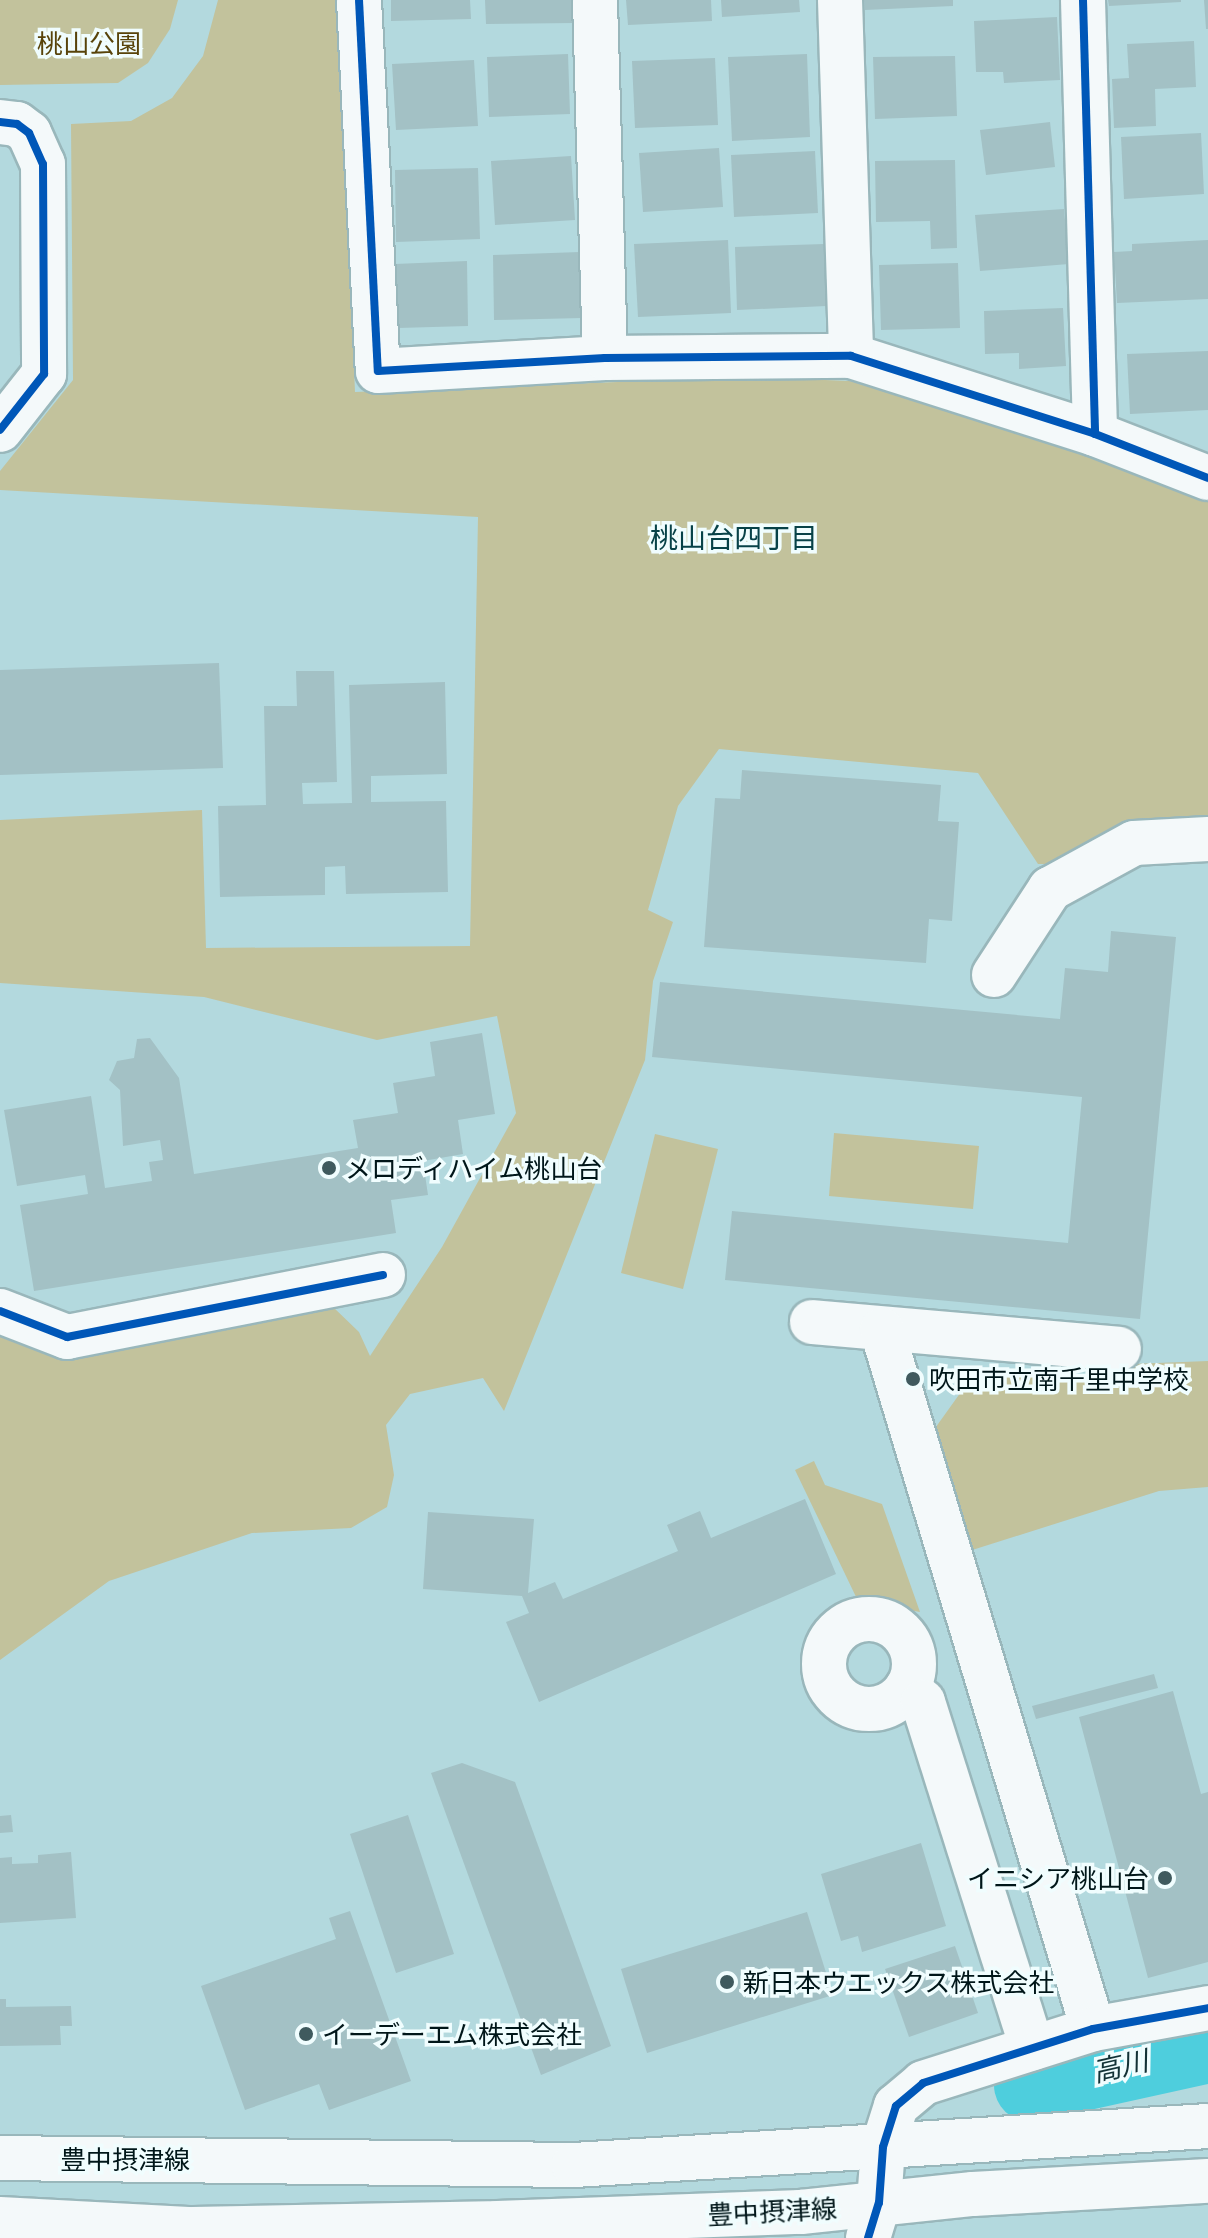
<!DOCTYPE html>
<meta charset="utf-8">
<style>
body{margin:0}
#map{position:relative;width:1208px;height:2238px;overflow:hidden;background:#b3d9de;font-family:Barlow,"Noto Sans JP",sans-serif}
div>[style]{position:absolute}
.green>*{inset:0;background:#c2c29c}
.river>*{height:74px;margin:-37px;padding:0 37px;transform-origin:37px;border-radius:37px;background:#4ecedd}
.building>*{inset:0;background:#a3c1c5}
.roads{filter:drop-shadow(2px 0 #99b7bb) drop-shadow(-2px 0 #99b7bb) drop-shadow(0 2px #99b7bb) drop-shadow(0 -2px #99b7bb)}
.minor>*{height:44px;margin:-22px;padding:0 22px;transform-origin:22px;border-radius:22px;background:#f4f9fa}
.minor>.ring{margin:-22px;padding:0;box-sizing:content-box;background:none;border:44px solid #f4f9fa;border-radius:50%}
.major>*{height:44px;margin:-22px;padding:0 22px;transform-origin:22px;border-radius:22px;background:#f4f9fa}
.cycleway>*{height:8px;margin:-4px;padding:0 4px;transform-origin:4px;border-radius:4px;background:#0057b8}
.dots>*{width:22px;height:22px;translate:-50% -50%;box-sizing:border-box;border:4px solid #f0fdfe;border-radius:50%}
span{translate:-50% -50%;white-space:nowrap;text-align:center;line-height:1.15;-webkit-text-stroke:7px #f0fdfe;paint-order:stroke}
.park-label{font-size:26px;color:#58430a}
.poi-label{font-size:26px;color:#001619}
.left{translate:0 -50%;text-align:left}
.right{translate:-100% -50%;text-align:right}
.street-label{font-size:26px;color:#001619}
.neighbourhood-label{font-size:28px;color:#074248}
.water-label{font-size:28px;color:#123236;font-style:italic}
</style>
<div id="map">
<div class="green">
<i style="clip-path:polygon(0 0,178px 0,170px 29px,148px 63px,118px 83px,0 85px)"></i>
<i style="clip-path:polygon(218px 0,339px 0,355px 392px,747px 377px,850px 381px,1085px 453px,1208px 501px,1208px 829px,1100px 834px,1068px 864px,1038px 864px,978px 773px,719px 749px,678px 806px,648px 910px,673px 922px,653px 981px,645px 1060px,504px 1411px,483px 1378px,410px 1394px,386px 1425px,394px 1475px,387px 1507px,351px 1528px,252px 1533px,109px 1581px,0 1660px,0 1327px,332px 1306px,359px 1332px,370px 1356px,442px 1247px,516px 1113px,497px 1016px,377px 1040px,204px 997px,0 983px,0 820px,202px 810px,206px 948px,470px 946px,478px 517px,0 490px,0 471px,73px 380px,71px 124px,131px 121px,172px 98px,203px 56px)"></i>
<i style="clip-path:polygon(834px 1133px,979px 1146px,973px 1209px,829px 1196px)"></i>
<i style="clip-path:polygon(655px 1134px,718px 1149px,683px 1289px,621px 1273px)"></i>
<i style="clip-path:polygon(1208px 1361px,1208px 1487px,1159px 1491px,966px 1552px,928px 1438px,976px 1371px,1129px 1381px,1131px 1364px)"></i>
<i style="clip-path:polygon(814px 1461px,825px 1485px,882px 1504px,920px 1612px,858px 1601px,795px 1470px)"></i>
</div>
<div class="river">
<i style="left:1031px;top:2085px;width:181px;rotate:-12.4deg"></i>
</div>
<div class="building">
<i style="clip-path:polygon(391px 0,470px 0,471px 19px,391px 21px)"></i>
<i style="clip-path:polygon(485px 0,574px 0,574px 23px,486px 24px)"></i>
<i style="clip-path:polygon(626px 0,711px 0,712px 21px,628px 25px)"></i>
<i style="clip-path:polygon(721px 0,799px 0,800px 12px,722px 17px)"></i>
<i style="clip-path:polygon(864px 0,953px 0,953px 6px,865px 10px)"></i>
<i style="clip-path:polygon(1108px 0,1181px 0,1181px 2px,1109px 6px)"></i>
<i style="clip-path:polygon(1204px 0,1208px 0,1208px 29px,1206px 29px)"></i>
<i style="clip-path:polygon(1057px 17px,1060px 80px,1004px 83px,1003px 72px,976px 72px,974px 21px)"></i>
<i style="clip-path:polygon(1194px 41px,1196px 87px,1155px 89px,1156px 126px,1114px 128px,1112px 79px,1129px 78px,1127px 44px)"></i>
<i style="clip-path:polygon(568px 54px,570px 114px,489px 117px,487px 57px)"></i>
<i style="clip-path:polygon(807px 54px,810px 137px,732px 141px,728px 57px)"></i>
<i style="clip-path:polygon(955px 56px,957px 116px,875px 119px,873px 57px)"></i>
<i style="clip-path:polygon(715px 58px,718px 125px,635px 128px,632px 61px)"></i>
<i style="clip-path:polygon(474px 60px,478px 126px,396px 130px,392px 64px)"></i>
<i style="clip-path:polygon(1050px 122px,1055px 167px,986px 175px,980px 130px)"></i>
<i style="clip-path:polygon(1201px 133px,1204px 194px,1124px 199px,1121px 137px)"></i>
<i style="clip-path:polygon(719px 148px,723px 207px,643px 212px,639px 153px)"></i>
<i style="clip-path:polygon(815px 151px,818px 213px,734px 217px,731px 155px)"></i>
<i style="clip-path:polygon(571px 156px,575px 220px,495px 225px,491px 161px)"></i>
<i style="clip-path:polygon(955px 160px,957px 248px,931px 249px,930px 221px,876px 222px,875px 161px)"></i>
<i style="clip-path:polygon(478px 168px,480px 239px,396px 242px,395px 170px)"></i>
<i style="clip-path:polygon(1064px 209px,1069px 264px,980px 271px,975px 215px)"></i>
<i style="clip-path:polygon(728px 240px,731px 313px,638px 317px,634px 244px)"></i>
<i style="clip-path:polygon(1208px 240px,1208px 299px,1117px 303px,1114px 252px,1132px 251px,1132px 244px)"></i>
<i style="clip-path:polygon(824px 244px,826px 306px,737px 310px,735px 247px)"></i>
<i style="clip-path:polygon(580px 252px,582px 318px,494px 320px,493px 255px)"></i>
<i style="clip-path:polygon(467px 261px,468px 326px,398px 328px,395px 264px)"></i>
<i style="clip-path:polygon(958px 263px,960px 328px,881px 330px,879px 265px)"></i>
<i style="clip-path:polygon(1063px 308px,1066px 366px,1019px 369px,1019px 353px,985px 354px,984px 311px)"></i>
<i style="clip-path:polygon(1208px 351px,1208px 410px,1130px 414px,1127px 354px)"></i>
<i style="clip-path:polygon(219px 663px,223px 768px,0 775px,0 670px)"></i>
<i style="clip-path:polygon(296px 671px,334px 671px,337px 782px,302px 783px,303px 804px,352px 803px,349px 685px,445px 682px,447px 774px,371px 776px,371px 802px,446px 801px,448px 892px,346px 894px,345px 866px,325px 867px,325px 895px,220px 897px,218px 806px,266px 805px,264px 706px,297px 706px)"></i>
<i style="clip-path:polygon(742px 770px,941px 785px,938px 821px,959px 822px,952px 921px,929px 919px,926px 963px,704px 947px,715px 798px,740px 799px)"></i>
<i style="clip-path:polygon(1111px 931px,1176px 937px,1140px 1319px,725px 1280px,732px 1211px,1068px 1243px,1082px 1097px,652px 1057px,660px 982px,1060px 1019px,1065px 968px,1108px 972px)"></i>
<i style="clip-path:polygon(482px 1033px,495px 1114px,458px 1120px,463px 1154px,423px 1161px,428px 1195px,391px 1200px,396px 1233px,34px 1291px,20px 1205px,88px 1194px,85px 1175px,17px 1186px,4px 1110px,91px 1096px,105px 1188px,152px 1181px,149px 1162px,163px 1160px,160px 1140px,123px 1146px,120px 1090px,109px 1080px,117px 1061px,134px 1058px,137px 1039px,150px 1038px,179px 1078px,194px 1174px,358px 1148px,353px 1120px,398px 1113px,393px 1083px,435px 1076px,430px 1042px)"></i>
<i style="clip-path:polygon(805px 1499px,836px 1574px,539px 1702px,506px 1622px,529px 1613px,522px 1596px,423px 1589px,428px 1512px,534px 1519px,528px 1593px,555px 1582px,563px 1599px,678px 1551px,667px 1525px,700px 1511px,711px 1538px)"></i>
<i style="clip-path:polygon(1154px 1674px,1158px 1688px,1036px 1719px,1032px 1706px)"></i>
<i style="clip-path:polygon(1173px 1691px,1201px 1794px,1208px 1792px,1208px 1962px,1148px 1978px,1079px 1717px)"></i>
<i style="clip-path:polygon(462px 1763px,515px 1782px,611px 2046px,541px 2075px,431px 1773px)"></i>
<i style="clip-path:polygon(11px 1815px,13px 1832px,0 1833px,0 1816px)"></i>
<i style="clip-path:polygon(408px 1815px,454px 1954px,396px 1973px,350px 1834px)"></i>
<i style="clip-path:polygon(921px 1843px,946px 1926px,862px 1952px,858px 1936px,841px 1941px,821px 1874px)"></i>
<i style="clip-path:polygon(71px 1852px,76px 1918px,0 1923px,0 1858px,12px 1857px,12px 1864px,38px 1863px,38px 1855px)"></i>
<i style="clip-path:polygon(350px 1911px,411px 2081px,329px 2110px,319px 2084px,245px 2110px,201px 1986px,336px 1939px,329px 1918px)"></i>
<i style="clip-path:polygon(807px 1912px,833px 1995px,647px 2053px,621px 1969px)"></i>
<i style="clip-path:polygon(955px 1946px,978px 2013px,909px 2037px,885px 1969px)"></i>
<i style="clip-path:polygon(0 1999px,6px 1999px,6px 2007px,71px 2006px,72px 2026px,60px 2026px,61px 2045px,0 2046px)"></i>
</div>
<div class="roads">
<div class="minor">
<i style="left:359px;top:0;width:371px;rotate:87.1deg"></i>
<i style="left:378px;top:371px;width:227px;rotate:-3.3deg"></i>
<i style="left:605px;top:358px;width:246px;rotate:-0.5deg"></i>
<i style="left:851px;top:356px;width:256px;rotate:17.7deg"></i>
<i style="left:1095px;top:434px;width:121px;rotate:21.3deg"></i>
<i style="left:595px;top:0;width:358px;rotate:88.4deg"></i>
<i style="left:840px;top:0;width:356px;rotate:88.2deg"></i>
<i style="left:1083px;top:0;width:434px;rotate:88.4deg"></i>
<i style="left:0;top:122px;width:17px;rotate:7deg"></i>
<i style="left:17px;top:124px;width:15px;rotate:37deg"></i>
<i style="left:29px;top:133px;width:34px;rotate:66deg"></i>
<i style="left:43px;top:164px;width:210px;rotate:89.7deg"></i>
<i style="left:44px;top:374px;width:71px;rotate:128.2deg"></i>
<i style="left:994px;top:975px;width:103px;rotate:-56.9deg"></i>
<i style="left:1050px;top:889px;width:96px;rotate:-28.7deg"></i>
<i style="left:1134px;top:843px;width:74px;rotate:-3.1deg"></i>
<i style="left:0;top:1311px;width:72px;rotate:21.2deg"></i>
<i style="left:67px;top:1337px;width:322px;rotate:-11.1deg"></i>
<i style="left:812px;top:1322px;width:308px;rotate:5deg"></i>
<i style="left:882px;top:1330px;width:730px;rotate:73.2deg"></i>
<i class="ring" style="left:824px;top:1619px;width:46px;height:46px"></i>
<i style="left:907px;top:1688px;width:21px;rotate:41deg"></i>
<i style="left:923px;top:1702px;width:363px;rotate:72.5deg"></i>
<i style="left:868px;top:2238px;width:37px;rotate:-73deg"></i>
<i style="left:879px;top:2203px;width:56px;rotate:-85.9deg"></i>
<i style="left:883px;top:2147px;width:43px;rotate:-72.4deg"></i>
<i style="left:896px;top:2106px;width:35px;rotate:-40deg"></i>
<i style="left:923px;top:2083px;width:178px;rotate:-17.6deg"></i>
<i style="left:1093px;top:2029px;width:117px;rotate:-10.3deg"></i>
</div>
<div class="major">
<i style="left:0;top:2158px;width:574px;rotate:0.7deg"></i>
<i style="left:574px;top:2165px;width:635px;rotate:-3.52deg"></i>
<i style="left:0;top:2219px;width:193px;rotate:3deg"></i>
<i style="left:193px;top:2229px;width:304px;rotate:-1.1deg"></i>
<i style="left:497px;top:2223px;width:304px;rotate:-2.1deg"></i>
<i style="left:801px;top:2212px;width:173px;rotate:-6deg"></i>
<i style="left:973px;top:2194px;width:235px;rotate:-3.2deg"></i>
</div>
</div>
<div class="cycleway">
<i style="left:359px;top:0;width:371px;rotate:87.1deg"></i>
<i style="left:378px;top:371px;width:227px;rotate:-3.3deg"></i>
<i style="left:605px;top:358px;width:246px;rotate:-0.5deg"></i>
<i style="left:851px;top:356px;width:256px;rotate:17.7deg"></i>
<i style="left:1095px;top:434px;width:121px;rotate:21.3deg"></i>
<i style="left:1083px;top:0;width:434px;rotate:88.4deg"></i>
<i style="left:0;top:122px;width:17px;rotate:7deg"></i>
<i style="left:17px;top:124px;width:15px;rotate:37deg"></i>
<i style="left:29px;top:133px;width:34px;rotate:66deg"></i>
<i style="left:43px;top:164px;width:210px;rotate:89.7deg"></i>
<i style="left:44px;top:374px;width:71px;rotate:128.2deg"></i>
<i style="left:0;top:1311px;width:72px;rotate:21.2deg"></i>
<i style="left:67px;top:1337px;width:322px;rotate:-11.1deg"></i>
<i style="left:868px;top:2238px;width:37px;rotate:-73deg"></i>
<i style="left:879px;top:2203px;width:56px;rotate:-85.9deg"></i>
<i style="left:883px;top:2147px;width:43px;rotate:-72.4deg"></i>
<i style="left:896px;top:2106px;width:35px;rotate:-40deg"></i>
<i style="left:923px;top:2083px;width:178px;rotate:-17.6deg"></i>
<i style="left:1093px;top:2029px;width:117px;rotate:-10.3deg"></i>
</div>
<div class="dots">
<i style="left:329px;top:1168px;background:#3f5a5e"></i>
<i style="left:913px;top:1379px;background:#3f5a5e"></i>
<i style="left:1165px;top:1878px;background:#3f5a5e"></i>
<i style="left:727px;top:1982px;background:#3f5a5e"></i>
<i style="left:306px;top:2034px;background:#3f5a5e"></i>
</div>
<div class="park-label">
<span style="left:89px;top:43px">桃山公園</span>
</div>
<div class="poi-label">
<span class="left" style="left:345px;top:1168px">メロディハイム桃山台</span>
<span class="left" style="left:929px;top:1379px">吹田市立南千里中学校</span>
<span class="right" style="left:1149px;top:1878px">イニシア桃山台</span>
<span class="left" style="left:743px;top:1982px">新日本ウエックス株式会社</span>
<span class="left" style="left:322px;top:2034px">イーデーエム株式会社</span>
</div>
<div class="street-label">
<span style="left:125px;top:2159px">豊中摂津線</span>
<span style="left:772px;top:2211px;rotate:-3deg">豊中摂津線</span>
</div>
<div class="neighbourhood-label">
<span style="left:734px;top:537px">桃山台四丁目</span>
</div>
<div class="water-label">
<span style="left:1120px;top:2065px;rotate:-13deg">高川</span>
</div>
</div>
